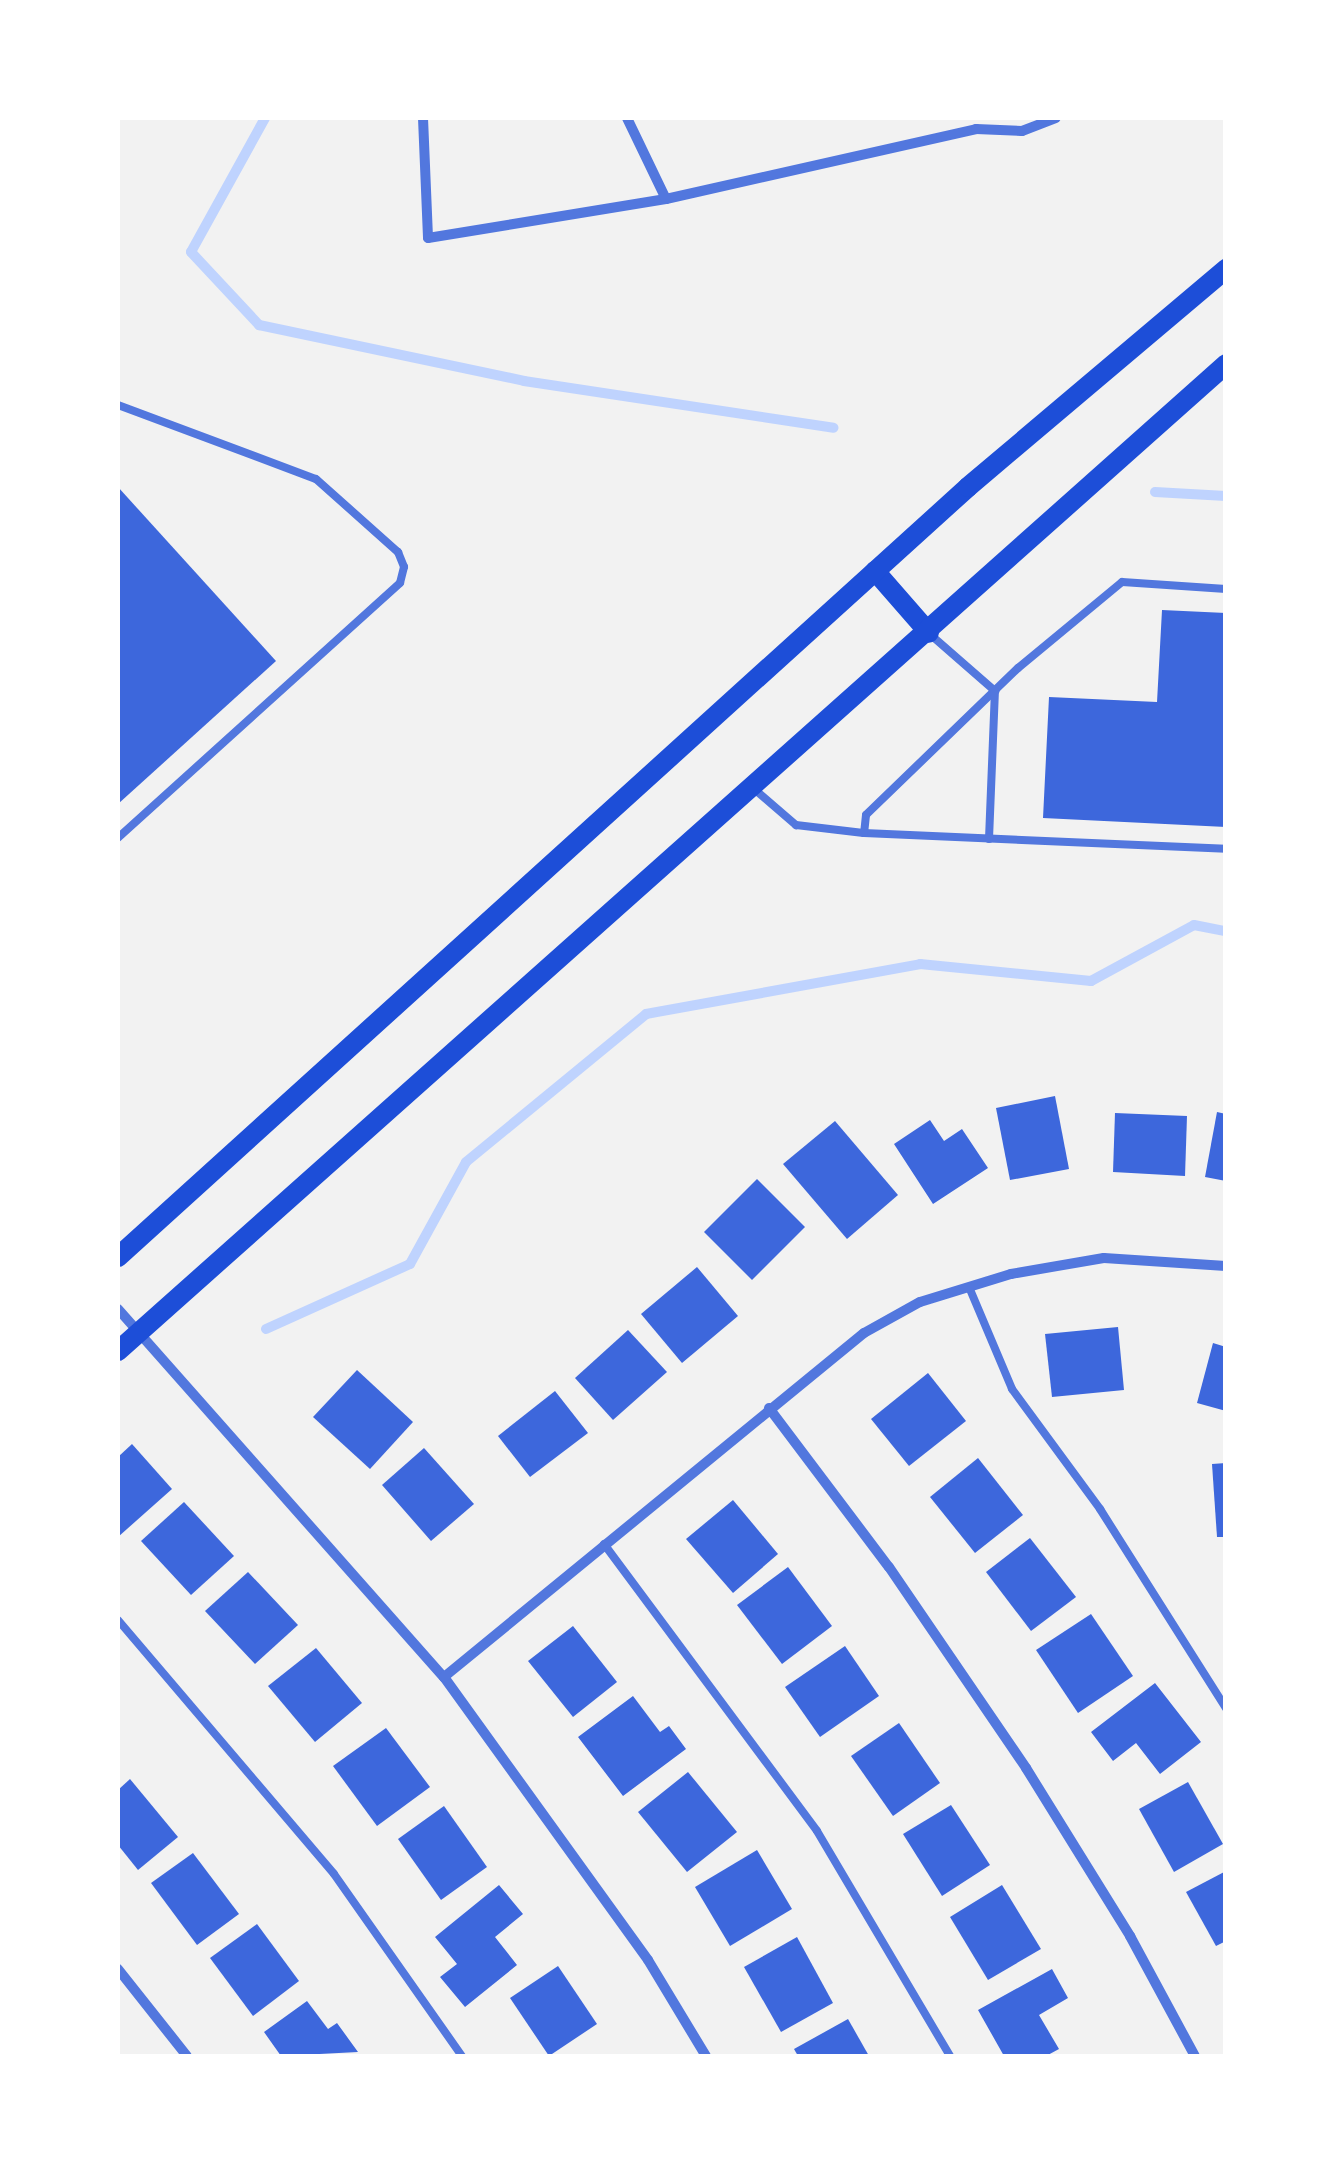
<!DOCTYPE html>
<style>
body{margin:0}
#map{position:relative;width:1343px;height:2174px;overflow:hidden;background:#f2f2f2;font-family:"Golos Text",sans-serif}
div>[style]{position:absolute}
.stream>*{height:10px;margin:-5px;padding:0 5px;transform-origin:5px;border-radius:5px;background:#bfd3fe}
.building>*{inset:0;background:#3d67dc}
.service>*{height:8px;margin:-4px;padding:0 4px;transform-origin:4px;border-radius:4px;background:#5277de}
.minor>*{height:10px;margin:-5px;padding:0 5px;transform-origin:5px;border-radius:5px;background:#5277de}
.secondary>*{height:20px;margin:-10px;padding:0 10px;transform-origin:10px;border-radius:10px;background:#1d4ed8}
span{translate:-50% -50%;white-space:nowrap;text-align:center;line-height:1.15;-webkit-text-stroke:8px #fff;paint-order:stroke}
.frame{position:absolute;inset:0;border:120px solid #fff;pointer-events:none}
</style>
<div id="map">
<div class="stream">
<i style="left:265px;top:118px;width:153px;rotate:118.9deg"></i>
<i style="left:191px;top:252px;width:100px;rotate:47deg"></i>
<i style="left:259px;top:325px;width:271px;rotate:11.9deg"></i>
<i style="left:524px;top:381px;width:313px;rotate:8.6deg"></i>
<i style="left:1155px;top:492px;width:71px;rotate:3.2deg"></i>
<i style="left:266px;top:1329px;width:158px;rotate:-24.3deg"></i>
<i style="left:410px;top:1264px;width:116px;rotate:-61.2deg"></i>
<i style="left:466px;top:1162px;width:233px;rotate:-39.4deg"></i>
<i style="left:646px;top:1014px;width:279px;rotate:-10.3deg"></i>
<i style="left:920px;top:964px;width:172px;rotate:5.7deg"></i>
<i style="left:1091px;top:981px;width:117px;rotate:-28.5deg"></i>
<i style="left:1194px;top:925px;width:33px;rotate:11deg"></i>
</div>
<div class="building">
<i style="clip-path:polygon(118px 487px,276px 661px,118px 804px)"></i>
<i style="clip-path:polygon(1162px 610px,1226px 613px,1226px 827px,1043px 818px,1049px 697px,1157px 702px)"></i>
<i style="clip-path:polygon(1055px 1096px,1069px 1169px,1010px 1180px,996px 1108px)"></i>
<i style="clip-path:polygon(1217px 1112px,1226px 1114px,1226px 1181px,1205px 1177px)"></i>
<i style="clip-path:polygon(1115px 1113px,1187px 1116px,1185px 1176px,1113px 1172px)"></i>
<i style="clip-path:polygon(930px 1120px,944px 1141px,962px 1129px,988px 1168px,933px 1204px,894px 1144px)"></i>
<i style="clip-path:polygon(835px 1121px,898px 1195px,847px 1239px,783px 1164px)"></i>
<i style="clip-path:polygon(757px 1179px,805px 1227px,752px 1280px,704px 1232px)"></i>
<i style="clip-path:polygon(697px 1267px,738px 1316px,682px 1363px,641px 1314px)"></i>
<i style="clip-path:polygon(1118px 1327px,1124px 1390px,1052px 1397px,1045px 1334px)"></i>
<i style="clip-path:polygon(628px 1330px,667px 1372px,613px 1420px,575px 1378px)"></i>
<i style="clip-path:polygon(1213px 1343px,1226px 1347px,1226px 1411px,1197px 1403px)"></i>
<i style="clip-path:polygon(357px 1370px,413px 1422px,370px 1469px,313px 1417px)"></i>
<i style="clip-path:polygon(928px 1373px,966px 1421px,909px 1466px,871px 1419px)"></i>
<i style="clip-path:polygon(555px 1391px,588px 1433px,530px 1477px,498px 1436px)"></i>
<i style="clip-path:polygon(132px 1444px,172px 1489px,118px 1537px,118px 1457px)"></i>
<i style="clip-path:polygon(424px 1448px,474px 1504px,431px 1541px,382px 1485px)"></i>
<i style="clip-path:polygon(978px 1458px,1023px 1515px,975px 1553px,930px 1497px)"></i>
<i style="clip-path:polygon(1226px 1463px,1226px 1537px,1217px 1537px,1212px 1464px)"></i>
<i style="clip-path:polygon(733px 1500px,778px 1554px,733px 1593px,686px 1539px)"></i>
<i style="clip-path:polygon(184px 1502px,234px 1556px,191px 1595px,141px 1541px)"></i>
<i style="clip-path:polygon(1030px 1538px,1076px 1597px,1031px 1631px,986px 1572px)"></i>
<i style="clip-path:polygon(788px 1567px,832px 1626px,782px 1664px,737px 1605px)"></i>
<i style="clip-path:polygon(248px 1572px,298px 1625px,255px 1664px,205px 1611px)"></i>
<i style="clip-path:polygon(1091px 1614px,1133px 1676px,1078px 1713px,1036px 1650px)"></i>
<i style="clip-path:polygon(573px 1626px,617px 1682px,573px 1717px,528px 1661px)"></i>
<i style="clip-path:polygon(845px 1646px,879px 1696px,820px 1737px,785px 1687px)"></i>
<i style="clip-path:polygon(316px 1648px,362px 1703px,315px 1742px,268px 1686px)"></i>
<i style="clip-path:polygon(1155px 1683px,1201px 1742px,1160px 1774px,1136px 1743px,1113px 1761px,1091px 1732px)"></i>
<i style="clip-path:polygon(633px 1696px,660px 1732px,669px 1726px,686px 1749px,623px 1796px,578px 1737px)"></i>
<i style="clip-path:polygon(899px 1723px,940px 1783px,893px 1816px,851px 1756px)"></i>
<i style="clip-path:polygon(386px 1728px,430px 1787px,377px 1826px,333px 1766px)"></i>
<i style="clip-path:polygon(688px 1772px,737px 1832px,687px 1872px,638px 1812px)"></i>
<i style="clip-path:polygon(130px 1779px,178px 1837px,138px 1870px,118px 1845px,118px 1790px)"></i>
<i style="clip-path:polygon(1188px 1782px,1223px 1844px,1174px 1872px,1139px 1809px)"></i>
<i style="clip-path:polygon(951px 1805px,990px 1865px,942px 1896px,903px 1834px)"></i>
<i style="clip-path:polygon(444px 1806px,487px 1867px,441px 1900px,398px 1839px)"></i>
<i style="clip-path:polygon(757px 1850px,792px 1909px,730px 1946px,695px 1887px)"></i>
<i style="clip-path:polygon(193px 1853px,239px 1914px,197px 1945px,151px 1883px)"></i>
<i style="clip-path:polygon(1226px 1871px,1226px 1941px,1216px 1946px,1186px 1892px)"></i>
<i style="clip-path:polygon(499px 1885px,523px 1914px,495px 1937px,517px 1965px,465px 2007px,440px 1977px,457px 1964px,435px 1937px)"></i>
<i style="clip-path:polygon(1002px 1885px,1041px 1949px,988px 1980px,950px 1917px)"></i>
<i style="clip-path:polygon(257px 1924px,299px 1981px,253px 2016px,210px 1958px)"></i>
<i style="clip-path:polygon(797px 1937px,833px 2003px,781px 2032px,744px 1967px)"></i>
<i style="clip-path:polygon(558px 1966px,597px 2024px,549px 2056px,510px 1998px)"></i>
<i style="clip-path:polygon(1052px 1969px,1068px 1998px,1039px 2015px,1059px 2049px,1046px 2056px,1004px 2056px,978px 2010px)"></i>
<i style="clip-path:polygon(307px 2001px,328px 2029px,337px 2023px,358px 2052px,281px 2056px,264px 2032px)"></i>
<i style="clip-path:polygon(848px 2019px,869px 2056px,798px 2056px,794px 2049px)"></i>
</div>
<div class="service">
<i style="left:118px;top:405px;width:211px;rotate:20.5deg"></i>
<i style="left:316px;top:479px;width:110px;rotate:41.7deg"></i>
<i style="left:398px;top:552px;width:16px;rotate:68deg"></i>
<i style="left:404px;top:567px;width:16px;rotate:104deg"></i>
<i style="left:400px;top:583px;width:380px;rotate:137.9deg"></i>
<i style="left:1226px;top:589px;width:104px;rotate:-176.1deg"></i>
<i style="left:1122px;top:582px;width:135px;rotate:140.4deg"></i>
<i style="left:1018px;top:668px;width:211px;rotate:136deg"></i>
<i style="left:866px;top:815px;width:18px;rotate:96deg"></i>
<i style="left:864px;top:833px;width:362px;rotate:2.5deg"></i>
<i style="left:932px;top:636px;width:84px;rotate:41.1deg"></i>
<i style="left:753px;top:788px;width:57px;rotate:40.7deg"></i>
<i style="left:796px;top:825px;width:68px;rotate:6.7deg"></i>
<i style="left:989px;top:839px;width:148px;rotate:-87.7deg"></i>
<i style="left:969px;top:1287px;width:111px;rotate:67.1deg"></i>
<i style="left:1012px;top:1389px;width:149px;rotate:53.7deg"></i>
<i style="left:1100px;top:1509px;width:236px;rotate:57.7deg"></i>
<i style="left:604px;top:1544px;width:357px;rotate:53.4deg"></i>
<i style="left:817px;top:1831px;width:261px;rotate:59.4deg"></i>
<i style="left:118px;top:1620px;width:333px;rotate:49.6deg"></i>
<i style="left:334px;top:1874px;width:223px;rotate:54.9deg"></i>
</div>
<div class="minor">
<i style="left:423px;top:118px;width:120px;rotate:87.6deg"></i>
<i style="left:428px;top:238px;width:241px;rotate:-9.3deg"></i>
<i style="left:666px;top:199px;width:318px;rotate:-12.7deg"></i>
<i style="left:976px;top:129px;width:46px;rotate:2.5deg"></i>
<i style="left:1022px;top:131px;width:36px;rotate:-21deg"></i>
<i style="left:627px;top:118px;width:90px;rotate:64.3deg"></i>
<i style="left:118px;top:1309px;width:492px;rotate:48.5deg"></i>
<i style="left:444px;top:1677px;width:349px;rotate:54.2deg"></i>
<i style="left:648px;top:1960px;width:112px;rotate:58.9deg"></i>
<i style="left:769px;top:1408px;width:199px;rotate:53deg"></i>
<i style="left:889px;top:1567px;width:243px;rotate:55.7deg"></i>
<i style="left:1026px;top:1768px;width:198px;rotate:58.2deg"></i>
<i style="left:1130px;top:1936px;width:136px;rotate:61.6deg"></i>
<i style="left:444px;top:1677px;width:543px;rotate:-39.32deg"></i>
<i style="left:864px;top:1333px;width:64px;rotate:-29deg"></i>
<i style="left:920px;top:1302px;width:95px;rotate:-17.1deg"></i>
<i style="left:1011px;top:1274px;width:94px;rotate:-9.8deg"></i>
<i style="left:1104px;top:1258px;width:122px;rotate:3.8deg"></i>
<i style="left:118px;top:1969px;width:111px;rotate:51.6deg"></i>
</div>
<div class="secondary">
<i style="left:875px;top:571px;width:82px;rotate:48.9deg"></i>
<i style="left:118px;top:1257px;width:1147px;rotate:-42.17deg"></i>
<i style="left:968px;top:487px;width:338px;rotate:-40.2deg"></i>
<i style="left:118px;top:1351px;width:1484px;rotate:-41.69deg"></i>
</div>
<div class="frame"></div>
</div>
